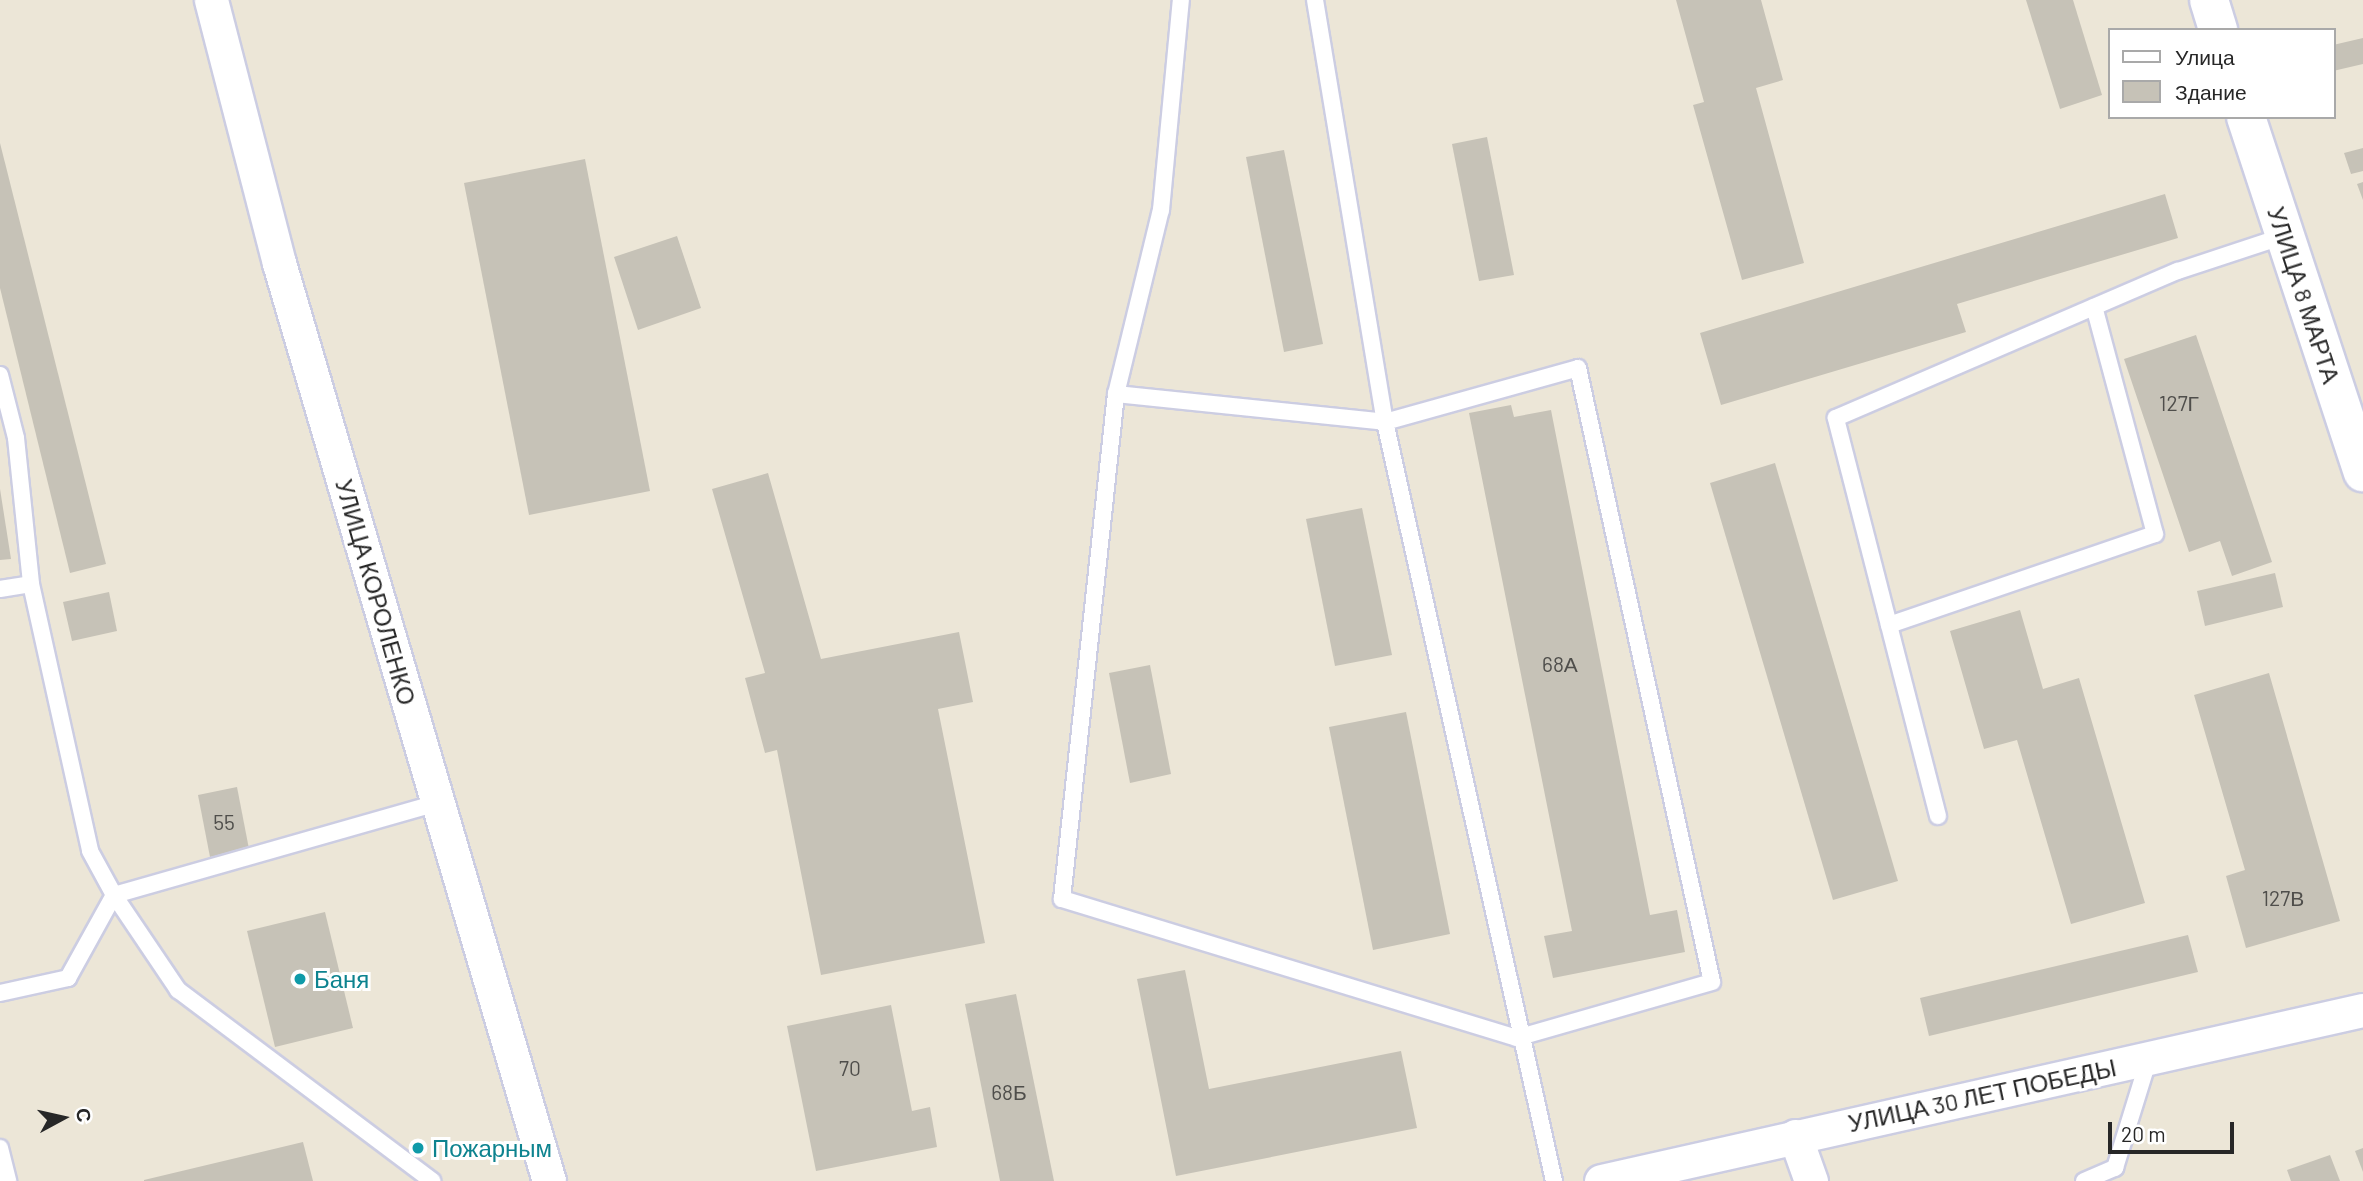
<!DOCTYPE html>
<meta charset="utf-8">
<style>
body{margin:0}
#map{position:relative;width:2363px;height:1181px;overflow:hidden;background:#ece6d7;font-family:Barlow,sans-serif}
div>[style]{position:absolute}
.building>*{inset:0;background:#c6c2b7}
.roads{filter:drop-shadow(2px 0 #cccde2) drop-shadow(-2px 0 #cccde2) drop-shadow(0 2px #cccde2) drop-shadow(0 -2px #cccde2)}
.service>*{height:16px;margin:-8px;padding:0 8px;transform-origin:8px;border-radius:8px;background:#fff}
.minor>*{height:33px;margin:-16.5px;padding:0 16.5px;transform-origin:16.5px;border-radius:16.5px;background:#fff}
.secondary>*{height:38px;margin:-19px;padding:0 19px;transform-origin:19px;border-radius:19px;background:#fff}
.dots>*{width:19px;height:19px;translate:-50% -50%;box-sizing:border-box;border:4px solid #fff;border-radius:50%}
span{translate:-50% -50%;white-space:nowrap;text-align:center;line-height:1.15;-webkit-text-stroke:6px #fff;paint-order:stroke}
.number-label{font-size:21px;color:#4f4e4b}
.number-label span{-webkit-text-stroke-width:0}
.street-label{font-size:24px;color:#272727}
.culture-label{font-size:24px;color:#0d838f}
.left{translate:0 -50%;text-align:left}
.legend{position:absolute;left:2108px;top:28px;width:228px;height:91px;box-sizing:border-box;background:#fff;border:2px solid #a9a9a9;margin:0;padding:9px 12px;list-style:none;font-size:21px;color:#272727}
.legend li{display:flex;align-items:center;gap:14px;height:35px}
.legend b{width:35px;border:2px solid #a9a9a9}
.north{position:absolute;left:28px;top:1083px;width:70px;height:70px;-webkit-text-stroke:5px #fff;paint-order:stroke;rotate:82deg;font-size:19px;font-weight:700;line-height:28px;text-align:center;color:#272727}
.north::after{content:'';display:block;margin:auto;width:24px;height:32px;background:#272727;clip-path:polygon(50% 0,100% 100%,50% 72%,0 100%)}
.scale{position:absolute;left:2108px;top:1122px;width:126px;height:32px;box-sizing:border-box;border:4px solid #272727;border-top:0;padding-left:9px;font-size:21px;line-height:24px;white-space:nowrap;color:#272727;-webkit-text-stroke:5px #fff;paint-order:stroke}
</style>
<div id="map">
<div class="building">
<i style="clip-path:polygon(1676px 0,1761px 0,1783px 80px,1756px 88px,1804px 263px,1742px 280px,1693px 105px,1704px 102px)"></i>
<i style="clip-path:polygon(2026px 0,2073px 0,2102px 95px,2060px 109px)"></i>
<i style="clip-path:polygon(2363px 38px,2363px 64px,2333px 71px,2333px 45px)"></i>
<i style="clip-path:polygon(1487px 137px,1514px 275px,1479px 281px,1452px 144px)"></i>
<i style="clip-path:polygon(0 143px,106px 564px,70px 573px,0 288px)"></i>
<i style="clip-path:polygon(2363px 148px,2363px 171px,2351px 174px,2344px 153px)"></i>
<i style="clip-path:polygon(1284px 150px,1323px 344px,1284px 352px,1246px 157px)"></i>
<i style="clip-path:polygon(585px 159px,650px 491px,529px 515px,464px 183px)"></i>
<i style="clip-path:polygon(2363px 182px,2363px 200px,2357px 184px)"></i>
<i style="clip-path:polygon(2165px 194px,2178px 238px,1957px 304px,1966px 332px,1721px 405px,1700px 333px)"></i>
<i style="clip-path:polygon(677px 236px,701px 308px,638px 330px,614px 257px)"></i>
<i style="clip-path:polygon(2196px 335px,2272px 562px,2232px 576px,2220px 541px,2189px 552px,2124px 359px)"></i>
<i style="clip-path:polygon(1511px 405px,1514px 417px,1551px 410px,1650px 915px,1677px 910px,1685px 952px,1553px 978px,1544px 936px,1572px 931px,1469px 413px)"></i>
<i style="clip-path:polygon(1775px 463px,1898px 881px,1833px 900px,1710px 483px)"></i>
<i style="clip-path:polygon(768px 473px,821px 659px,959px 632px,973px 702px,938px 709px,985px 943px,821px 975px,777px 750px,765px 753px,745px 678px,765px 673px,712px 489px)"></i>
<i style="clip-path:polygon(0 489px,11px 559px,0 560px)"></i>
<i style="clip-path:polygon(1362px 508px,1392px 655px,1335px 666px,1306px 519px)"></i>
<i style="clip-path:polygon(2275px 573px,2283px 607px,2205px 626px,2197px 591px)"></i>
<i style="clip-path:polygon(109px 592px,117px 631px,72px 641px,63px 602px)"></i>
<i style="clip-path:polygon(2020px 610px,2043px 689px,2079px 678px,2145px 903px,2071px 924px,2017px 740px,1984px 749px,1950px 631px)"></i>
<i style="clip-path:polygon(1150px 665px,1171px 774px,1130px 783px,1109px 673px)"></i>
<i style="clip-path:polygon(2269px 673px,2340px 921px,2246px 948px,2226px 876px,2245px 870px,2194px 695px)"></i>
<i style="clip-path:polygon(1406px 712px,1450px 934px,1373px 950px,1329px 727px)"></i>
<i style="clip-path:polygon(237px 787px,249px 849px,210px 857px,198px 795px)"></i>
<i style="clip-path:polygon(325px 912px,353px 1028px,275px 1047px,247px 931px)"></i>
<i style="clip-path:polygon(2188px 935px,2198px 972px,1929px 1036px,1920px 998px)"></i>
<i style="clip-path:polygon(1185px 970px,1209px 1089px,1401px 1051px,1417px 1128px,1176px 1176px,1137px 979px)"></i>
<i style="clip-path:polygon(1016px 994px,1054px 1181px,1000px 1181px,965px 1004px)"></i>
<i style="clip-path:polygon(891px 1005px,912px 1111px,930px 1107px,937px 1147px,816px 1171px,787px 1026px)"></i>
<i style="clip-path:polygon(303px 1142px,313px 1181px,144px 1181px,144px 1180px)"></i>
<i style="clip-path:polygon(2363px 1148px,2363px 1172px,2355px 1151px)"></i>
<i style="clip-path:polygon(2330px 1155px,2340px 1181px,2291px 1181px,2287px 1170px)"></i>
</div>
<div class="roads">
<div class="service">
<i style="left:1315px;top:0;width:428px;rotate:80.6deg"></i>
<i style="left:1385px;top:422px;width:778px;rotate:77.45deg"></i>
<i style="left:0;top:375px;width:65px;rotate:75.7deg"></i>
<i style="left:16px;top:438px;width:147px;rotate:84.1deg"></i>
<i style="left:31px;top:584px;width:273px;rotate:77.5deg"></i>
<i style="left:90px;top:851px;width:50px;rotate:61.4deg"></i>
<i style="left:114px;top:895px;width:115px;rotate:56deg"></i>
<i style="left:178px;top:990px;width:318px;rotate:36.9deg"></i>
<i style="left:1116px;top:394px;width:270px;rotate:5.9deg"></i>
<i style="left:1385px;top:422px;width:200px;rotate:-15.6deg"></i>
<i style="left:1578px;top:368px;width:628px;rotate:77.69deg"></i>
<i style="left:1712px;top:982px;width:203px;rotate:164deg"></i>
<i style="left:1517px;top:1038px;width:476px;rotate:-163deg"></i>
<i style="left:1062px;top:899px;width:508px;rotate:-83.9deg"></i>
<i style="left:1116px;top:394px;width:189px;rotate:-76.3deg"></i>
<i style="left:1161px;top:210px;width:211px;rotate:-84.6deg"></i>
<i style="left:0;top:589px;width:31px;rotate:-9deg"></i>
<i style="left:1889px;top:625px;width:281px;rotate:-18.9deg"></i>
<i style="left:2155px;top:534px;width:235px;rotate:-105deg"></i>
<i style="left:1938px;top:816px;width:411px;rotate:-104.4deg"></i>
<i style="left:1836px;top:418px;width:372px;rotate:-23.3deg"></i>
<i style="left:2178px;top:271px;width:112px;rotate:-18.3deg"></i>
<i style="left:0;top:993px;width:70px;rotate:-12.4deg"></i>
<i style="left:68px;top:978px;width:95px;rotate:-61deg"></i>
<i style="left:114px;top:895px;width:337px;rotate:-15.9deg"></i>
<i style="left:0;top:1148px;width:34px;rotate:76deg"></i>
<i style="left:2084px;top:1181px;width:34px;rotate:-23deg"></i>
<i style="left:2115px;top:1168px;width:115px;rotate:-72.8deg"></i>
</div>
<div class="minor">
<i style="left:211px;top:0;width:272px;rotate:75.5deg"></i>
<i style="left:279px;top:263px;width:957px;rotate:73.61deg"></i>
<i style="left:1795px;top:1136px;width:48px;rotate:70.4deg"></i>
<i style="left:1601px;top:1181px;width:781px;rotate:-12.65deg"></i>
</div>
<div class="secondary">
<i style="left:2209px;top:0;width:31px;rotate:73deg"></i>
<i style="left:2246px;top:117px;width:374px;rotate:71.8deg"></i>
</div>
</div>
<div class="dots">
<i style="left:300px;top:979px;background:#0f9aa8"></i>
<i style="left:418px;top:1148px;background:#0f9aa8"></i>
</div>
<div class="number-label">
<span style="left:2179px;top:403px">127Г</span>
<span style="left:1560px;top:664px">68А</span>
<span style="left:224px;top:822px">55</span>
<span style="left:2283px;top:898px">127В</span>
<span style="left:850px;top:1068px">70</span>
<span style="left:1009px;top:1092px">68Б</span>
</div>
<div class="street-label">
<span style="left:2304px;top:295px;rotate:72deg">УЛИЦА 8 МАРТА</span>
<span style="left:376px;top:592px;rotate:74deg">УЛИЦА КОРОЛЕНКО</span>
<span style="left:1982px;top:1095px;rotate:-12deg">УЛИЦА 30 ЛЕТ ПОБЕДЫ</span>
</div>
<div class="culture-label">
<span class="left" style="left:314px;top:979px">Баня</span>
<span class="left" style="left:432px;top:1148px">Пожарным</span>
</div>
<ul class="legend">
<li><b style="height:9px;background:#fff"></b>Улица</li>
<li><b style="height:19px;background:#c6c2b7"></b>Здание</li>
</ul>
<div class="north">С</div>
<div class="scale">20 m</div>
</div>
